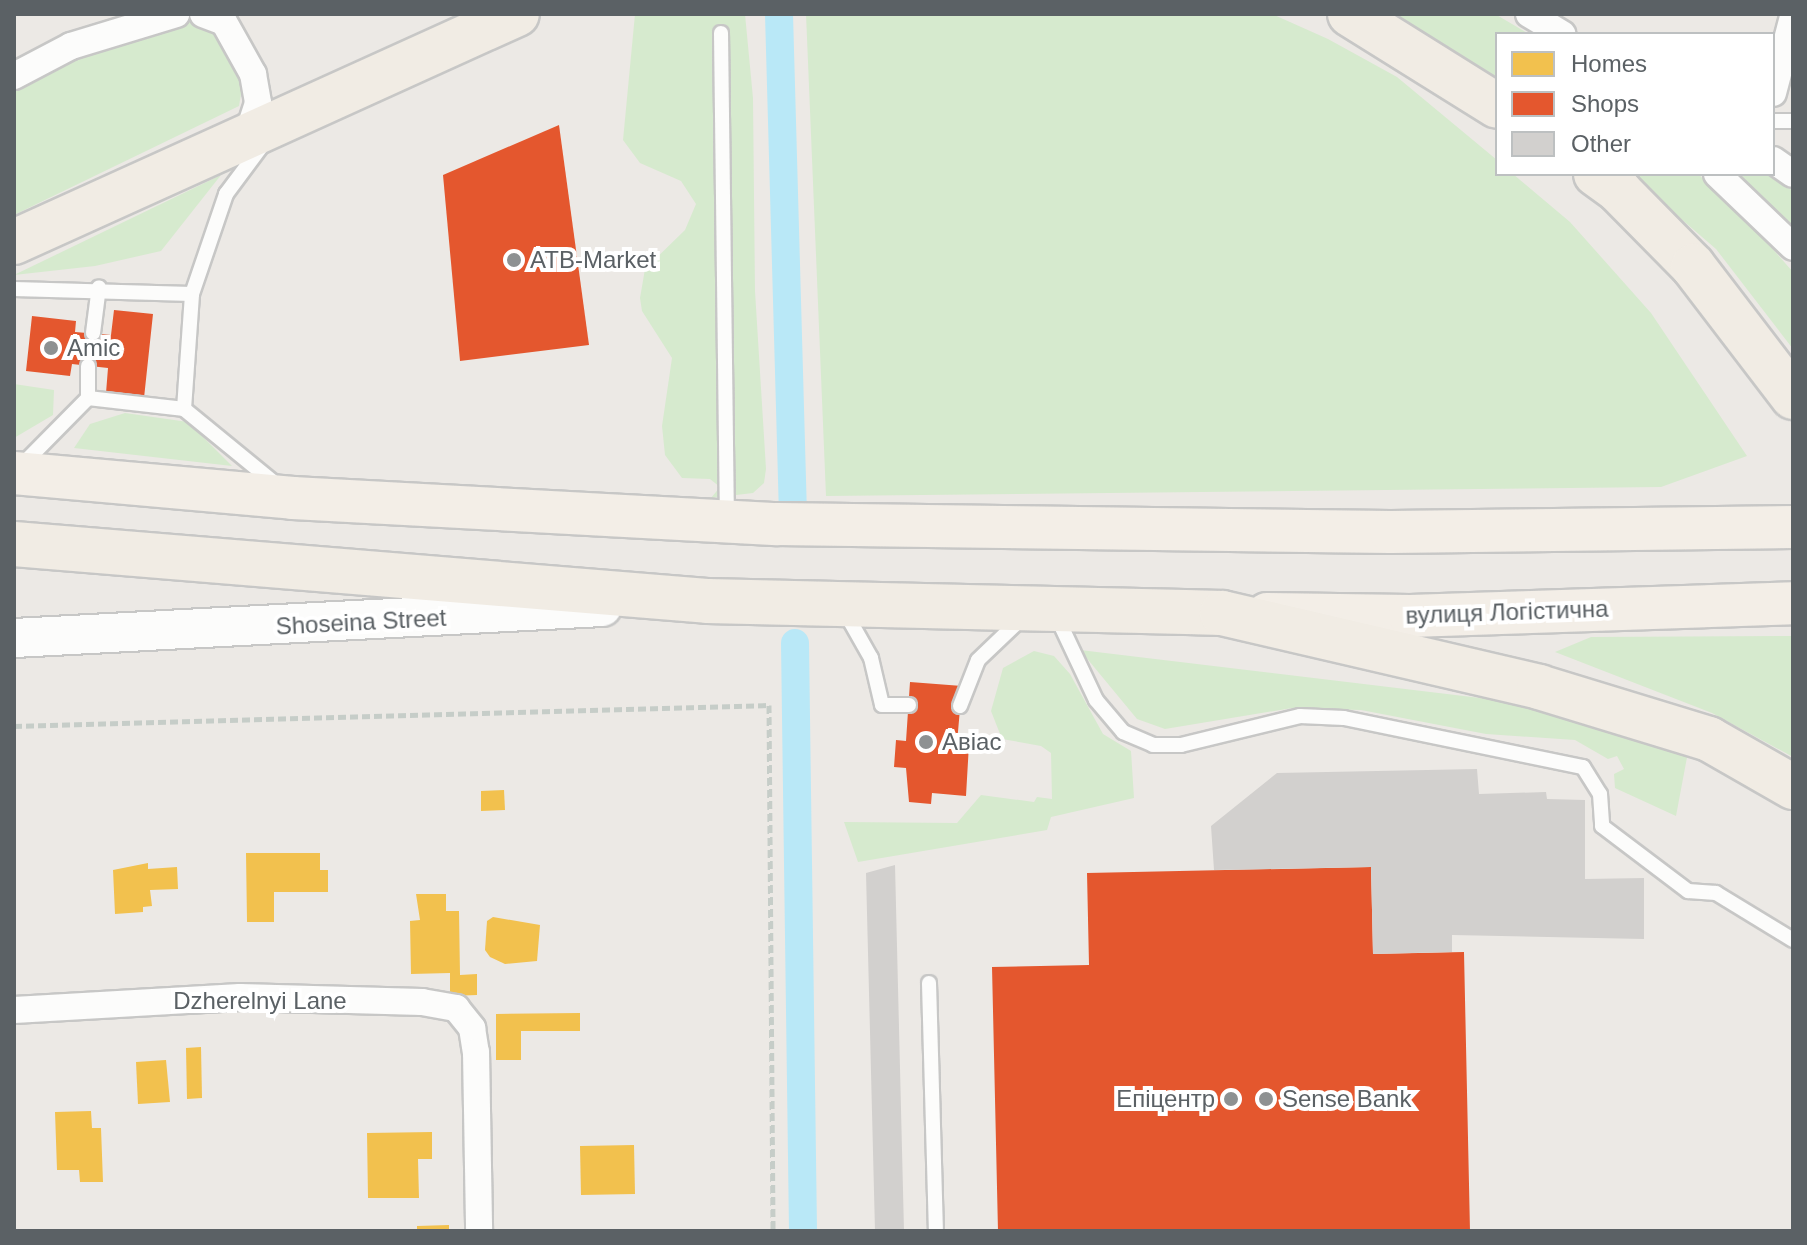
<!DOCTYPE html>
<meta charset="utf-8">
<style>
body{margin:0}
#map{position:relative;width:1807px;height:1245px;overflow:hidden;background:#ece9e5;font-family:Arial,sans-serif}
div>[style]{position:absolute}
.green>*{inset:0;background:#d6eace}
.homes>*{inset:0;background:#f2c14e}
.shops>*{inset:0;background:#e4572e}
.canal>*{height:28px;margin:-14px;padding:0 14px;transform-origin:14px;border-radius:14px;background:#b9e8f7}
.building>*{inset:0;background:#d2d0ce}
.path>*{height:5px;margin-top:-2.5px;transform-origin:0;background:repeating-linear-gradient(90deg,#c6cdc8 0 8px,transparent 0 12px)}
.roads{filter:drop-shadow(2px 0 #c7c7c6) drop-shadow(-2px 0 #c7c7c6) drop-shadow(0 2px #c7c7c6) drop-shadow(0 -2px #c7c7c6)}
.service>*{height:14px;margin:-7px;padding:0 7px;transform-origin:7px;border-radius:7px;background:#fcfcfb}
.minor>*{height:26px;margin:-13px;padding:0 13px;transform-origin:13px;border-radius:13px;background:#fcfcfb}
.secondary>*{height:38px;margin:-19px;padding:0 19px;transform-origin:19px;border-radius:19px;background:#fcfcfb}
.primary>*{height:42px;margin:-21px;padding:0 21px;transform-origin:21px;border-radius:21px;background:#f3eee7}
.trunk>*{height:44px;margin:-22px;padding:0 22px;transform-origin:22px;border-radius:22px;background:#f1ece4}
.dots>*{width:22px;height:22px;translate:-50% -50%;box-sizing:border-box;border:4px solid #fff;border-radius:50%}
span{translate:-50% -50%;white-space:nowrap;text-align:center;line-height:1.15;-webkit-text-stroke:8px #fff;paint-order:stroke}
.poi-label{font-size:24px;color:#5b6165}
.left{translate:0 -50%;text-align:left}
.right{translate:-100% -50%;text-align:right}
.street-label{font-size:24px;color:#5b6165}
.frame{position:absolute;inset:0;border:16px solid #5b6165;pointer-events:none}
.legend{position:absolute;left:1495px;top:32px;width:280px;height:144px;box-sizing:border-box;background:#fff;border:2px solid #bdc0c1;margin:0;padding:10px 14px;list-style:none;font-size:24px;color:#5b6165}
.legend li{display:flex;align-items:center;gap:16px;height:40px}
.legend b{width:40px;border:2px solid #bdc0c1}
</style>
<div id="map">
<div class="green">
<i style="clip-path:polygon(635px 14px,745px 14px,753px 98px,755px 291px,766px 469px,764px 483px,753px 493px,711px 498px,720px 487px,710px 479px,682px 478px,665px 455px,662px 426px,672px 358px,642px 311px,640px 298px,645px 269px,685px 230px,696px 204px,681px 181px,640px 163px,623px 140px)"></i>
<i style="clip-path:polygon(806px 14px,1272px 14px,1328px 39px,1397px 77px,1497px 160px,1497px 174px,1513px 174px,1570px 222px,1651px 313px,1747px 456px,1661px 487px,826px 496px)"></i>
<i style="clip-path:polygon(1385px 14px,1495px 14px,1529px 34px,1497px 34px,1497px 84px)"></i>
<i style="clip-path:polygon(195px 19px,217px 27px,243px 82px,239px 106px,14px 215px,14px 83px,82px 54px)"></i>
<i style="clip-path:polygon(1629px 174px,1698px 174px,1748px 221px,1793px 272px,1793px 349px,1716px 249px)"></i>
<i style="clip-path:polygon(1740px 174px,1768px 174px,1793px 191px,1793px 231px)"></i>
<i style="clip-path:polygon(221px 175px,161px 251px,95px 266px,14px 275px)"></i>
<i style="clip-path:polygon(14px 384px,54px 390px,53px 415px,14px 438px)"></i>
<i style="clip-path:polygon(125px 413px,188px 422px,232px 466px,74px 448px,90px 424px)"></i>
<i style="clip-path:polygon(1793px 636px,1793px 757px,1712px 713px,1555px 652px,1591px 637px)"></i>
<i style="clip-path:polygon(1080px 650px,1571px 709px,1688px 752px,1676px 816px,1615px 788px,1614px 774px,1624px 769px,1617px 756px,1608px 759px,1575px 740px,1486px 734px,1361px 710px,1292px 708px,1165px 729px,1137px 719px)"></i>
<i style="clip-path:polygon(1034px 651px,1054px 656px,1070px 674px,1103px 734px,1131px 751px,1134px 798px,1051px 817px,1047px 830px,858px 862px,844px 822px,957px 823px,981px 795px,1034px 802px,1037px 797px,1052px 799px,1051px 753px,1041px 746px,1002px 739px,991px 711px,1003px 668px)"></i>
</div>
<div class="homes">
<i style="clip-path:polygon(504px 790px,505px 810px,481px 811px,481px 791px)"></i>
<i style="clip-path:polygon(246px 853px,320px 853px,320px 870px,328px 870px,328px 892px,274px 892px,274px 922px,247px 922px)"></i>
<i style="clip-path:polygon(148px 863px,148px 869px,177px 867px,178px 889px,150px 890px,152px 906px,143px 907px,143px 912px,115px 914px,113px 870px)"></i>
<i style="clip-path:polygon(416px 894px,446px 894px,446px 911px,459px 911px,460px 975px,477px 974px,477px 995px,450px 996px,450px 973px,411px 974px,410px 921px,420px 920px)"></i>
<i style="clip-path:polygon(493px 917px,540px 925px,537px 961px,505px 964px,490px 957px,485px 950px,487px 921px)"></i>
<i style="clip-path:polygon(580px 1013px,580px 1031px,521px 1031px,521px 1060px,496px 1060px,496px 1014px)"></i>
<i style="clip-path:polygon(201px 1047px,202px 1098px,187px 1099px,186px 1048px)"></i>
<i style="clip-path:polygon(166px 1060px,170px 1102px,138px 1104px,136px 1062px)"></i>
<i style="clip-path:polygon(91px 1111px,92px 1128px,101px 1128px,103px 1182px,80px 1182px,79px 1170px,57px 1170px,55px 1112px)"></i>
<i style="clip-path:polygon(432px 1132px,432px 1159px,418px 1159px,419px 1198px,368px 1198px,367px 1133px)"></i>
<i style="clip-path:polygon(634px 1145px,635px 1194px,581px 1195px,580px 1146px)"></i>
<i style="clip-path:polygon(449px 1225px,449px 1231px,417px 1231px,417px 1226px)"></i>
</div>
<div class="shops">
<i style="clip-path:polygon(559px 125px,589px 345px,460px 361px,443px 175px)"></i>
<i style="clip-path:polygon(114px 310px,153px 314px,144px 398px,106px 393px,108px 368px,72px 364px,70px 376px,26px 371px,32px 316px,76px 321px,75px 332px,111px 335px)"></i>
<i style="clip-path:polygon(910px 682px,962px 686px,957px 743px,969px 744px,966px 796px,932px 793px,931px 804px,909px 802px,906px 768px,894px 767px,896px 740px,906px 741px)"></i>
<i style="clip-path:polygon(1371px 867px,1373px 954px,1464px 952px,1470px 1231px,998px 1231px,992px 967px,1089px 965px,1087px 873px)"></i>
</div>
<div class="canal">
<i style="left:779px;top:14px;width:490px;rotate:88.4deg"></i>
<i style="left:795px;top:643px;width:588px;rotate:89.22deg"></i>
</div>
<div class="building">
<i style="clip-path:polygon(1477px 769px,1479px 794px,1546px 792px,1547px 799px,1585px 800px,1585px 879px,1644px 878px,1644px 939px,1452px 935px,1452px 952px,1373px 954px,1371px 867px,1214px 870px,1211px 826px,1277px 773px)"></i>
<i style="clip-path:polygon(895px 865px,904px 1231px,875px 1231px,866px 873px)"></i>
</div>
<div class="path">
<i style="left:14px;top:726px;width:755px;rotate:-1.59deg"></i>
<i style="left:769px;top:705px;width:526px;rotate:89.56deg"></i>
</div>
<div class="roads">
<div class="service">
<i style="left:721px;top:33px;width:484px;rotate:89.3deg"></i>
<i style="left:1773px;top:121px;width:20px"></i>
<i style="left:14px;top:289px;width:178px;rotate:1.6deg"></i>
<i style="left:192px;top:294px;width:106px;rotate:-71.2deg"></i>
<i style="left:226px;top:194px;width:64px;rotate:-53.3deg"></i>
<i style="left:93px;top:333px;width:46px;rotate:-82.6deg"></i>
<i style="left:88px;top:366px;width:32px;rotate:90deg"></i>
<i style="left:184px;top:409px;width:115px;rotate:-86deg"></i>
<i style="left:22px;top:465px;width:94px;rotate:-45.4deg"></i>
<i style="left:88px;top:398px;width:97px;rotate:6.5deg"></i>
<i style="left:184px;top:409px;width:120px;rotate:39.3deg"></i>
<i style="left:845px;top:612px;width:53px;rotate:60.5deg"></i>
<i style="left:871px;top:658px;width:48px;rotate:76.8deg"></i>
<i style="left:882px;top:705px;width:27px"></i>
<i style="left:1056px;top:615px;width:94px;rotate:64.8deg"></i>
<i style="left:1096px;top:700px;width:42px;rotate:49.8deg"></i>
<i style="left:1123px;top:732px;width:33px;rotate:23deg"></i>
<i style="left:1153px;top:745px;width:28px"></i>
<i style="left:1181px;top:745px;width:122px;rotate:-13.7deg"></i>
<i style="left:1300px;top:716px;width:44px;rotate:2.6deg"></i>
<i style="left:1344px;top:718px;width:244px;rotate:11.6deg"></i>
<i style="left:1583px;top:767px;width:32px;rotate:58deg"></i>
<i style="left:1600px;top:794px;width:32px;rotate:86deg"></i>
<i style="left:1602px;top:826px;width:108px;rotate:37.1deg"></i>
<i style="left:1688px;top:891px;width:28px;rotate:4deg"></i>
<i style="left:1716px;top:893px;width:90px;rotate:31.4deg"></i>
<i style="left:960px;top:706px;width:49px;rotate:-68.6deg"></i>
<i style="left:978px;top:660px;width:61px;rotate:-43.7deg"></i>
<i style="left:929px;top:983px;width:248px;rotate:88.4deg"></i>
</div>
<div class="minor">
<i style="left:203px;top:14px;width:22px;rotate:21deg"></i>
<i style="left:224px;top:22px;width:60px;rotate:60.9deg"></i>
<i style="left:253px;top:74px;width:29px;rotate:80deg"></i>
<i style="left:258px;top:103px;width:38px;rotate:108deg"></i>
<i style="left:1529px;top:14px;width:39px;rotate:31deg"></i>
<i style="left:14px;top:76px;width:64px;rotate:-27.8deg"></i>
<i style="left:71px;top:46px;width:110px;rotate:-16.9deg"></i>
<i style="left:1773px;top:93px;width:79px;rotate:-75.3deg"></i>
<i style="left:1773px;top:160px;width:24px;rotate:35deg"></i>
<i style="left:1717px;top:174px;width:105px;rotate:43.8deg"></i>
<i style="left:14px;top:1010px;width:226px;rotate:-3.3deg"></i>
<i style="left:240px;top:997px;width:182px;rotate:1.6deg"></i>
<i style="left:422px;top:1002px;width:35px;rotate:10deg"></i>
<i style="left:456px;top:1008px;width:26px;rotate:51deg"></i>
<i style="left:472px;top:1028px;width:24px;rotate:81deg"></i>
<i style="left:476px;top:1052px;width:179px;rotate:89deg"></i>
</div>
<div class="secondary">
<i style="left:14px;top:638px;width:589px;rotate:-3.02deg"></i>
</div>
<div class="primary">
<i style="left:14px;top:473px;width:280px;rotate:5.1deg"></i>
<i style="left:293px;top:498px;width:485px;rotate:3.1deg"></i>
<i style="left:777px;top:524px;width:614px;rotate:0.75deg"></i>
<i style="left:1391px;top:532px;width:402px;rotate:-0.7deg"></i>
<i style="left:1267px;top:614px;width:143px;rotate:0.8deg"></i>
<i style="left:1410px;top:616px;width:383px;rotate:-1.9deg"></i>
</div>
<div class="trunk">
<i style="left:1350px;top:14px;width:173px;rotate:32deg"></i>
<i style="left:1596px;top:174px;width:29px;rotate:36deg"></i>
<i style="left:1619px;top:191px;width:105px;rotate:45.4deg"></i>
<i style="left:1693px;top:266px;width:165px;rotate:52.6deg"></i>
<i style="left:14px;top:242px;width:552px;rotate:-24.38deg"></i>
<i style="left:14px;top:544px;width:695px;rotate:4.7deg"></i>
<i style="left:707px;top:601px;width:515px;rotate:1.33deg"></i>
<i style="left:1222px;top:613px;width:326px;rotate:13.1deg"></i>
<i style="left:1539px;top:687px;width:178px;rotate:17deg"></i>
<i style="left:1709px;top:739px;width:97px;rotate:29.7deg"></i>
</div>
</div>
<div class="dots">
<i style="left:514px;top:260px;background:#8e9192"></i>
<i style="left:51px;top:348px;background:#8e9192"></i>
<i style="left:926px;top:742px;background:#8e9192"></i>
<i style="left:1231px;top:1099px;background:#8e9192"></i>
<i style="left:1266px;top:1099px;background:#8e9192"></i>
</div>
<div class="poi-label">
<span class="left" style="left:530px;top:260px">ATB-Market</span>
<span class="left" style="left:67px;top:348px">Amic</span>
<span class="left" style="left:942px;top:742px">Авіас</span>
<span class="right" style="left:1215px;top:1099px">Епіцентр</span>
<span class="left" style="left:1282px;top:1099px">Sense Bank</span>
</div>
<div class="street-label">
<span style="left:1507px;top:612px;rotate:-2deg">вулиця Логістична</span>
<span style="left:361px;top:622px;rotate:-3deg">Shoseina Street</span>
<span style="left:260px;top:1001px">Dzherelnyi Lane</span>
</div>
<div class="frame"></div>
<ul class="legend">
<li><b style="height:22px;background:#f2c14e"></b>Homes</li>
<li><b style="height:22px;background:#e4572e"></b>Shops</li>
<li><b style="height:22px;background:#d2d0ce"></b>Other</li>
</ul>
</div>
